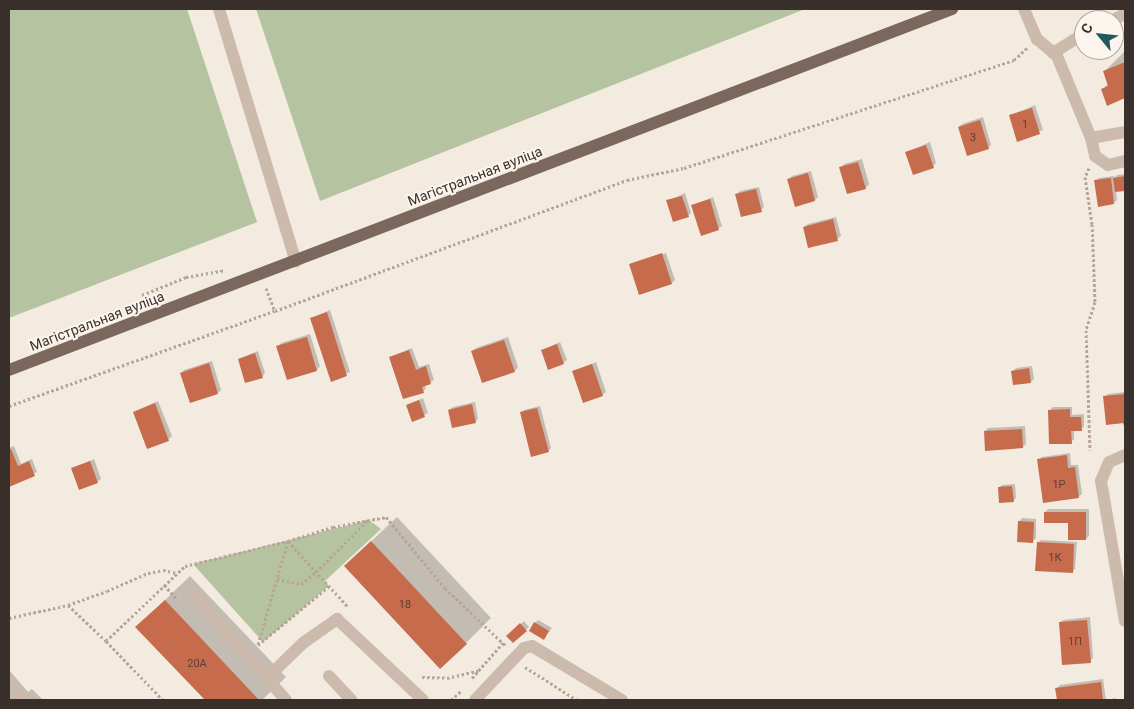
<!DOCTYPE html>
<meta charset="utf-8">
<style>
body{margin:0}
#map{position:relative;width:1134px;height:709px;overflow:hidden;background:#f3ebe0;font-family:Roboto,sans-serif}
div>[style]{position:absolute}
.green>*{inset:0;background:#b6c3a0}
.shadow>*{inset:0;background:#0003}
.building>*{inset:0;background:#c66c4c}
.path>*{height:3px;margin-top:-1.5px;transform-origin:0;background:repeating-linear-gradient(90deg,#b8a596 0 2.5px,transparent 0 5px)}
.minor>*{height:12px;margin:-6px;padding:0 6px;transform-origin:6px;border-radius:6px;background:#ccbbac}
.major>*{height:12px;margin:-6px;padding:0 6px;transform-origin:6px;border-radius:6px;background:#7c675c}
span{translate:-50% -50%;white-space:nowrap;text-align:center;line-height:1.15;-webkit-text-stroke:4px #fbf5ed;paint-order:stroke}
.number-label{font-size:11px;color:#5d3f33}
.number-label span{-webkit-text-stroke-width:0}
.street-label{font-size:14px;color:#3a302b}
.frame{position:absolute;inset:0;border:10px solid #3a302b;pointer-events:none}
.north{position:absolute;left:1074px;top:10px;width:50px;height:50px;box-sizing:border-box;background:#fbf5ed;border:1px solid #aea69f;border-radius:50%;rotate:298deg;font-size:14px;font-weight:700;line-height:20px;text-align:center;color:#3a302b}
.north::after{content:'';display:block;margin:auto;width:18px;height:22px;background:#20575c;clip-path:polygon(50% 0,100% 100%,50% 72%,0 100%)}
</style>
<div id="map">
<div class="green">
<i style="clip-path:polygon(9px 9px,187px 9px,257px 222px,9px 318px)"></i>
<i style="clip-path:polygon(256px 9px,805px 9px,320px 201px)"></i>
<i style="clip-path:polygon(369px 520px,381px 529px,325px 581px,329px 586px,263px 642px,193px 564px)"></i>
</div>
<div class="shadow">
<i style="clip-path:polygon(1125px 51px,1125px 97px,1108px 104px,1102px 90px,1109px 83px,1104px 72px)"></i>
<i style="clip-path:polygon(1035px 105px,1043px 130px,1018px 140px,1010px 116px)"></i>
<i style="clip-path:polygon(983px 117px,991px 145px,988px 148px,959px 127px,962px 124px)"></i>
<i style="clip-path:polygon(930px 142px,936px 163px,933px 166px,907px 152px)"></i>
<i style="clip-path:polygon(862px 159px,869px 184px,866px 188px,841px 168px,844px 164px)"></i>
<i style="clip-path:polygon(811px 171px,818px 197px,815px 200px,796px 205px,789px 179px,792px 176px)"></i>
<i style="clip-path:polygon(1125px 174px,1125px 189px,1116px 191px,1117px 200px,1114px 203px,1096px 181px,1099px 178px,1114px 176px,1114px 178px,1117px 175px)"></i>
<i style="clip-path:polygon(759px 187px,764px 207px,761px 210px,737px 194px,740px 191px)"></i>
<i style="clip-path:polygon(685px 193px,691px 213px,688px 216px,668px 201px)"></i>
<i style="clip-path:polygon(713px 197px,722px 226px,718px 229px,693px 205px)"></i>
<i style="clip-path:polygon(836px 217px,841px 236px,837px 239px,804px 227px,808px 224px)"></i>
<i style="clip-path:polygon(666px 253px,675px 280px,672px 283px,640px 293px,631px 264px)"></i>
<i style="clip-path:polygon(330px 310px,350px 372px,332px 380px,312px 318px)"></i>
<i style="clip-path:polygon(310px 334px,320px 366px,317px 370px,288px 378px,278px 347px,281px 343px)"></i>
<i style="clip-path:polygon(508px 337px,518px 367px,515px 371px,483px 381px,472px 351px,476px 348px)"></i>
<i style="clip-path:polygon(560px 342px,567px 360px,563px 363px,543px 350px)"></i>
<i style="clip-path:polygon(412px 348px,419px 367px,429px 364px,434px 380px,425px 385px,426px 388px,423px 392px,390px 357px)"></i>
<i style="clip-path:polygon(258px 351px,265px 373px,262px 377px,239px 359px)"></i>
<i style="clip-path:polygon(212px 361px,221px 390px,218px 393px,190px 402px,181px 373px,184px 370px)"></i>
<i style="clip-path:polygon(596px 362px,606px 392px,602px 395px,574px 371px)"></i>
<i style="clip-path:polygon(1032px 366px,1034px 379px,1031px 382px,1013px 371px,1016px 368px)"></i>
<i style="clip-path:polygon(1125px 392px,1125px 423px,1107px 424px,1105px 397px,1108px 394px)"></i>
<i style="clip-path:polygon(423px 398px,428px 413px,413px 420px,407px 405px)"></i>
<i style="clip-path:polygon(158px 401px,172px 436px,168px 440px,134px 412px)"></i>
<i style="clip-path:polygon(475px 402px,478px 419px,475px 422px,449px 410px,453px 407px)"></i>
<i style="clip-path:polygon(540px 406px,551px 448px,548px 451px,521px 413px,524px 410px)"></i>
<i style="clip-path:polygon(1053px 407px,1072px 407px,1072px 415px,1084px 414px,1084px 426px,1081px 430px,1074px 430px,1074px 439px,1071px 442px,1050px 410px)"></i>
<i style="clip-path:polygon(1025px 426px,1026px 444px,1023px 447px,985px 431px,988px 428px)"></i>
<i style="clip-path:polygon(14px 446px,21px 464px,32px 459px,37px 472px,9px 486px,9px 448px)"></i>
<i style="clip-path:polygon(1070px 453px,1071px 465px,1078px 465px,1082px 494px,1078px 497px,1038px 460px,1042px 457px)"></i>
<i style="clip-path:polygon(94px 459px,101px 479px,97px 482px,73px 469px)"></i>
<i style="clip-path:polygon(1015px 484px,1016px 498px,1013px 501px,999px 488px,1002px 485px)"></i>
<i style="clip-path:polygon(1048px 509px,1089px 509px,1089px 536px,1086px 539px,1069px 522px,1045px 512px)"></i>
<i style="clip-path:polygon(397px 517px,491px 618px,466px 643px,345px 566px)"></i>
<i style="clip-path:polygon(1022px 518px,1036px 519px,1036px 538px,1032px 542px,1019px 522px)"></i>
<i style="clip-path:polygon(1041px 540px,1077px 542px,1075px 569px,1072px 572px,1038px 543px)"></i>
<i style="clip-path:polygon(190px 576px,286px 677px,262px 700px,206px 700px,137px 627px)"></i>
<i style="clip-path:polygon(1090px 617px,1093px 658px,1090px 661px,1060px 623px,1063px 620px)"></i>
<i style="clip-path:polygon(538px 620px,552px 628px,544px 638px,535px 623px)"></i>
<i style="clip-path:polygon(524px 621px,529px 627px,513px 642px,508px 636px)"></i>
<i style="clip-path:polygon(9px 670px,28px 692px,32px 689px,43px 700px,9px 700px)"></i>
<i style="clip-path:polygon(1103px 679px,1106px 700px,1116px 698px,1116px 700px,1058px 700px,1057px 688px,1060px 685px)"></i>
</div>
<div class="building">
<i style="clip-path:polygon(1125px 62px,1125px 98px,1107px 106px,1101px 89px,1108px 86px,1103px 71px)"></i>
<i style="clip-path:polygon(1032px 108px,1040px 134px,1017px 142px,1009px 115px)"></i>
<i style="clip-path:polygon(980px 120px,989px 149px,967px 156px,958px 127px)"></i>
<i style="clip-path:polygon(926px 145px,934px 168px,913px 175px,905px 152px)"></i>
<i style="clip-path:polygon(858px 162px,866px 189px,847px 194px,839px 167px)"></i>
<i style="clip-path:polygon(808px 173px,815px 201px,795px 207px,787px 179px)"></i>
<i style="clip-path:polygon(1125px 176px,1125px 191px,1115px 192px,1113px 178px)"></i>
<i style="clip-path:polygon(1111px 178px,1114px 204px,1098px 207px,1094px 180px)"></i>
<i style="clip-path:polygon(756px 189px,762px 212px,741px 217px,735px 194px)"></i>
<i style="clip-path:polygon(682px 196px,689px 217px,673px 222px,666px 200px)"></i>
<i style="clip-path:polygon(710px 199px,719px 230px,701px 236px,691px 205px)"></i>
<i style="clip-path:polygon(833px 219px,838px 241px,808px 248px,803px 227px)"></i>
<i style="clip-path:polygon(662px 253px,672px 284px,639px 295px,629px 264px)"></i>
<i style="clip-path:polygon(327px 312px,347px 376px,331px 382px,310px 318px)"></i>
<i style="clip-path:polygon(307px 337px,317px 371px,287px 380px,276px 346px)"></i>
<i style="clip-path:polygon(504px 340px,515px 372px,482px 383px,471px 351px)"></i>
<i style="clip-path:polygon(557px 344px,564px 364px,548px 370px,541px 350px)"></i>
<i style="clip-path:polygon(409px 350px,416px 370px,426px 366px,431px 384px,422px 387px,424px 393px,403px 399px,389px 357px)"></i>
<i style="clip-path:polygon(255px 353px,263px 378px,245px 383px,238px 359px)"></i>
<i style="clip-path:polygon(209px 363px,218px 394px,190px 403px,180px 373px)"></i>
<i style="clip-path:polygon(592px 364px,603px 396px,583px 403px,572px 371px)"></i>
<i style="clip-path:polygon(1029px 368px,1031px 383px,1013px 385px,1011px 371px)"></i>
<i style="clip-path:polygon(1125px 394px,1125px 429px,1123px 423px,1106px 425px,1103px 396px)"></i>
<i style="clip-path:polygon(419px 400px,425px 417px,412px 422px,406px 405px)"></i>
<i style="clip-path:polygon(155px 403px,169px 441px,147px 449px,133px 412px)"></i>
<i style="clip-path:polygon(472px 404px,476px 423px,452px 428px,448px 410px)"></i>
<i style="clip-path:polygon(537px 408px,549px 452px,531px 457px,520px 412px)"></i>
<i style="clip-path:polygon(1070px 409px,1070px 417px,1081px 417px,1082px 431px,1071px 431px,1072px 444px,1049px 444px,1048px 410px)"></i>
<i style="clip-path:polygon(1022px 429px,1023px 448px,985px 451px,984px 431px)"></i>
<i style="clip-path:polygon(11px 449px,18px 466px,29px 461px,35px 476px,9px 487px,9px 450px)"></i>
<i style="clip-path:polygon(1067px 455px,1068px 468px,1075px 467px,1079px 498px,1043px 503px,1037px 459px)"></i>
<i style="clip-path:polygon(90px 461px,98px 483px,79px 490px,71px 468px)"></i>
<i style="clip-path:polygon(1012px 486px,1014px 502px,999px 503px,998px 487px)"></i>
<i style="clip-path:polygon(1044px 512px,1086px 512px,1086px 540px,1068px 540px,1068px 523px,1044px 523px)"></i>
<i style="clip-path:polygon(1018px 521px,1034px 522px,1033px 543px,1017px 542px)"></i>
<i style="clip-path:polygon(371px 541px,467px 644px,440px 669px,344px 566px)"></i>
<i style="clip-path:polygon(1037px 542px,1074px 544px,1073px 573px,1035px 571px)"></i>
<i style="clip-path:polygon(165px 600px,259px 700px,205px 700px,135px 627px)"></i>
<i style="clip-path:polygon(1087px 620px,1091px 663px,1062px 665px,1059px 622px)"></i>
<i style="clip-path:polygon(534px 622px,549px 631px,544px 640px,529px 631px)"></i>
<i style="clip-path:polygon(520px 623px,527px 631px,513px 643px,506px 636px)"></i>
<i style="clip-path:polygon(1101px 682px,1103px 700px,1057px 700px,1055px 688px)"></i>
</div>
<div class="path">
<i style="left:1089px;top:168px;width:10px;rotate:114deg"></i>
<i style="left:1085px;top:177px;width:48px;rotate:81.5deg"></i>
<i style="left:1092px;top:224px;width:78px;rotate:87.8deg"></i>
<i style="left:1095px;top:302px;width:29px;rotate:108deg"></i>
<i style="left:1086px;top:330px;width:120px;rotate:88.1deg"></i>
<i style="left:266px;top:288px;width:25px;rotate:69deg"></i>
<i style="left:142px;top:295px;width:48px;rotate:-22.2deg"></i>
<i style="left:186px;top:277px;width:39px;rotate:-10deg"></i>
<i style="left:9px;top:406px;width:282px;rotate:-19.7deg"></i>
<i style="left:275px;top:311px;width:376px;rotate:-20.4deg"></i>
<i style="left:627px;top:180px;width:58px;rotate:-11.9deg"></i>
<i style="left:684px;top:168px;width:347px;rotate:-18.1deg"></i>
<i style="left:1014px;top:60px;width:18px;rotate:-43deg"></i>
<i style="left:288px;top:541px;width:89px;rotate:47.7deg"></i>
<i style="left:288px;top:541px;width:108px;rotate:106.1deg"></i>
<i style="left:258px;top:645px;width:92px;rotate:-39.7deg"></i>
<i style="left:277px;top:579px;width:25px;rotate:12deg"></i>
<i style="left:301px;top:584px;width:19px;rotate:-39deg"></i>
<i style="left:316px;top:572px;width:74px;rotate:-45deg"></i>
<i style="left:164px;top:585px;width:19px;rotate:47deg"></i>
<i style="left:68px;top:605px;width:52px;rotate:43.5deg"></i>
<i style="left:106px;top:641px;width:109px;rotate:-43.5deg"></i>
<i style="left:185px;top:566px;width:106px;rotate:-13.6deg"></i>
<i style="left:288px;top:541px;width:47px;rotate:-17.3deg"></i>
<i style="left:333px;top:527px;width:54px;rotate:-10.7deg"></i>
<i style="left:386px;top:517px;width:92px;rotate:50.3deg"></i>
<i style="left:445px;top:588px;width:84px;rotate:43.6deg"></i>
<i style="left:9px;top:618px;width:60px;rotate:-12.4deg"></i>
<i style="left:68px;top:605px;width:41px;rotate:-19.7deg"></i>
<i style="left:107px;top:591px;width:45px;rotate:-23.7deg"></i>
<i style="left:148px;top:573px;width:15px;rotate:-11deg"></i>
<i style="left:163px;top:570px;width:14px;rotate:12deg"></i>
<i style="left:106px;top:641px;width:82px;rotate:46deg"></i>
<i style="left:525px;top:667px;width:62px;rotate:32.4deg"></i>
<i style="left:422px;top:677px;width:25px;rotate:2deg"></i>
<i style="left:447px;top:678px;width:32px;rotate:-13deg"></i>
<i style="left:472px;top:678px;width:47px;rotate:-48.5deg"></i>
<i style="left:451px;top:700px;width:13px;rotate:-42deg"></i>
</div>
<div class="minor">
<i style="left:219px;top:9px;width:264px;rotate:73.1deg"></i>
<i style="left:1024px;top:9px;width:33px;rotate:67deg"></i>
<i style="left:1037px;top:39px;width:26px;rotate:40deg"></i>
<i style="left:1057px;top:56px;width:89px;rotate:67.5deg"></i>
<i style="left:1091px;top:138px;width:18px;rotate:77deg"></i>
<i style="left:1095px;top:156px;width:16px;rotate:35deg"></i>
<i style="left:1108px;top:165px;width:17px;rotate:-13deg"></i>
<i style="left:1113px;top:20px;width:13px;rotate:-27deg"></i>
<i style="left:1053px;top:53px;width:36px;rotate:-32deg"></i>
<i style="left:1091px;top:138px;width:35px;rotate:-10deg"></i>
<i style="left:1125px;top:455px;width:17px;rotate:156deg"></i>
<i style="left:1109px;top:462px;width:21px;rotate:113deg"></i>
<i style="left:1101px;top:481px;width:142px;rotate:80.3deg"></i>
<i style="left:192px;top:593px;width:142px;rotate:48.7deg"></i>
<i style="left:329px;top:676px;width:33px;rotate:47deg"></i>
<i style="left:267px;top:678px;width:50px;rotate:-44.2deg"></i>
<i style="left:303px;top:643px;width:42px;rotate:-35.2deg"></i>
<i style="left:337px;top:619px;width:118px;rotate:43.3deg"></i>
<i style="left:9px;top:682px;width:25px;rotate:47deg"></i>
<i style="left:475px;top:700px;width:71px;rotate:-46.7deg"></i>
<i style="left:524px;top:648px;width:8px;rotate:-14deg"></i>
<i style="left:532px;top:646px;width:105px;rotate:31deg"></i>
</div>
<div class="major">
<i style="left:9px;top:370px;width:1010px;rotate:-20.95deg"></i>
</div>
<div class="number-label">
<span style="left:1025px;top:125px">1</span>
<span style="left:973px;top:138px">3</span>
<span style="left:1059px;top:485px">1Р</span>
<span style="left:1055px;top:558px">1К</span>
<span style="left:405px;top:605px">18</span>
<span style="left:1075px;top:642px">1П</span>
<span style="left:197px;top:664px">20А</span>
</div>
<div class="street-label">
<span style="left:475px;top:176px;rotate:-21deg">Магістральная вуліца</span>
<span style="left:97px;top:321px;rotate:-21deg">Магістральная вуліца</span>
</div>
<div class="frame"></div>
<div class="north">С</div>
</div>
